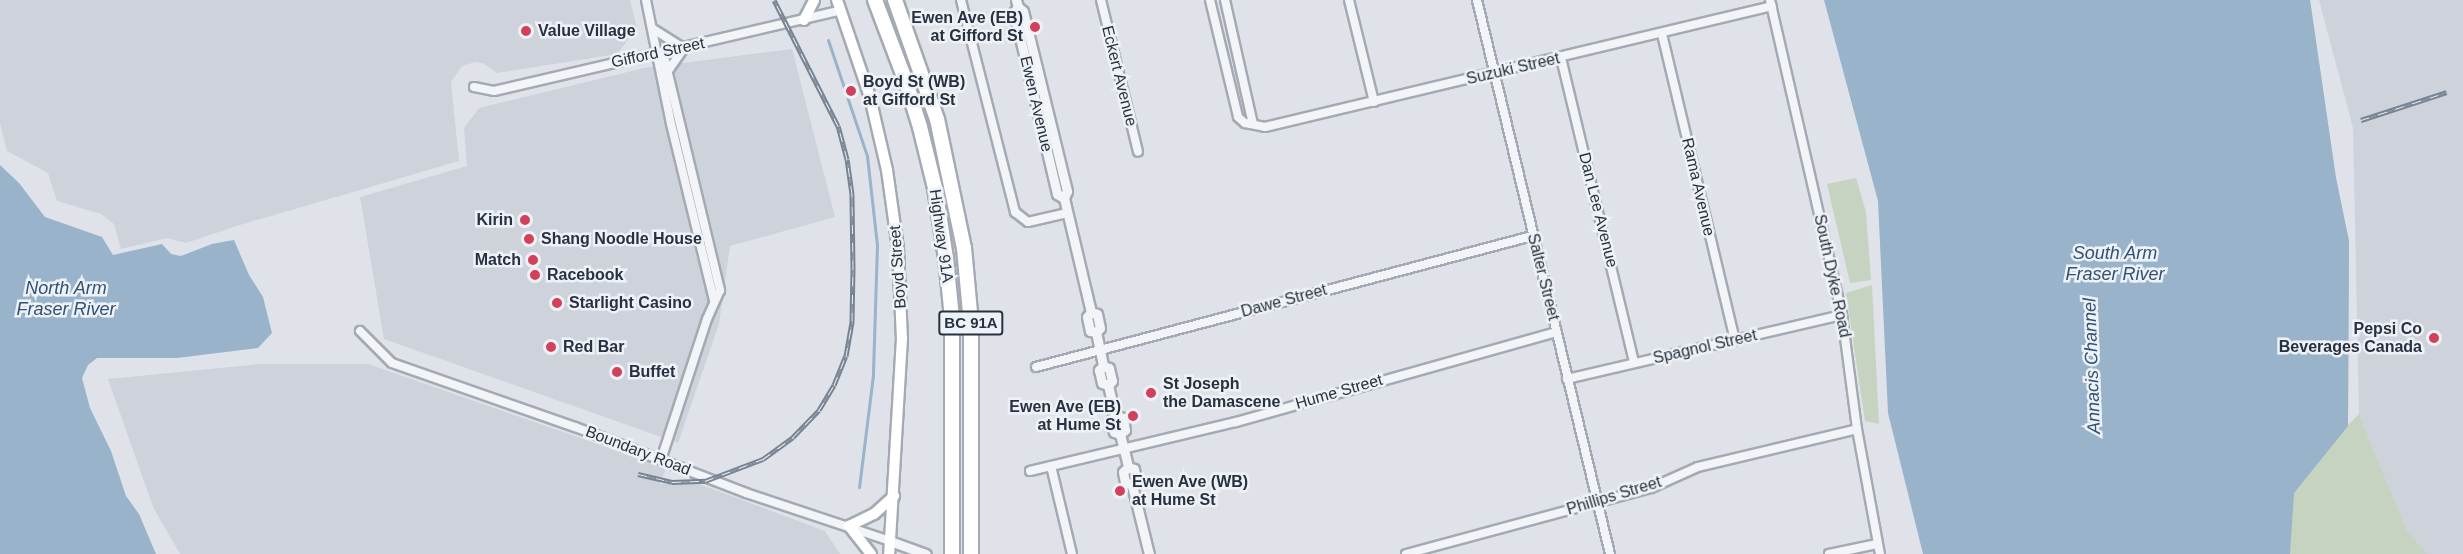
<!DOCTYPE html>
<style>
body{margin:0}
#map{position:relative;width:2463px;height:554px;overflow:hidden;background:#dfe3e9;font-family:Helvetica,sans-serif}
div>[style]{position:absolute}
.built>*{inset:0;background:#cdd2db}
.green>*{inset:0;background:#c5d3c0}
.water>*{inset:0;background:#98b3ca}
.stream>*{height:3px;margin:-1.5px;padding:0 1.5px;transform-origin:1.5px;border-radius:1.5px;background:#98b3ca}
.roads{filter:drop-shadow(2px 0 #a4aab3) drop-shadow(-2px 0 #a4aab3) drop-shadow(0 2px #a4aab3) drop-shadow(0 -2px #a4aab3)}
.minor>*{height:8px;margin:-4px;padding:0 4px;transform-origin:4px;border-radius:4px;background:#f2f4f7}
.tertiary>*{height:9px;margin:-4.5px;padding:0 4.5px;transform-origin:4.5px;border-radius:4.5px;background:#f2f4f7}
.secondary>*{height:10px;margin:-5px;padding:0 5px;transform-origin:5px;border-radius:5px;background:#fff}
.motorway>*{height:14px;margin:-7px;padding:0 7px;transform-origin:7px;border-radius:7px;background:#fff}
.rail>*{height:5px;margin-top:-2.5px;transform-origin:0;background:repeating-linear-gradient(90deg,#eef2f6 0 9px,#788392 0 18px);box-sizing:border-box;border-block:2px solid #788392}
.dots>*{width:16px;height:16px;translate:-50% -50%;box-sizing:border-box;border:3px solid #eef2f6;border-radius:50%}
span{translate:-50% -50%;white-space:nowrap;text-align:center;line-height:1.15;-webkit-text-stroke:5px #eef2f6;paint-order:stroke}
.shield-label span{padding:2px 4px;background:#eef2f6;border:2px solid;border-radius:4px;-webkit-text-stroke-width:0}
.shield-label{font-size:15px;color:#273140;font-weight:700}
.poi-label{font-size:16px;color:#273140;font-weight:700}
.right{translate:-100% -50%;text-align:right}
.left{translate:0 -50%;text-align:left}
.street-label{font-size:16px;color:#273140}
.water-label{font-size:18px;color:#305275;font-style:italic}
</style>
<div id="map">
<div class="built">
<i style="clip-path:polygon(0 0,630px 0,637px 28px,617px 54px,497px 73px,483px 63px,475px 62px,462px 66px,451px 82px,459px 161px,240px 225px,186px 243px,167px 238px,121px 249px,114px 224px,101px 214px,57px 201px,48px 173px,7px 151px,0 123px)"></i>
<i style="clip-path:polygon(2319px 0,2463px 0,2463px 554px,2428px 554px,2407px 531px,2359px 414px,2353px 128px)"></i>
<i style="clip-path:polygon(792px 49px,835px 217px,730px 246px,719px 324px,678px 443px,384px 339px,360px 197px,467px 166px,464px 128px,479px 108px,644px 68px)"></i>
<i style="clip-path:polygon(260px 364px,368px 364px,666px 468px,660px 484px,699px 484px,825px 531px,840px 554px,180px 554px,153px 507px,108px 379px)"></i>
</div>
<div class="green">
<i style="clip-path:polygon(2310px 0,2336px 178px,2349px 241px,2348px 425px,2359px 414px,2407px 531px,2428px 554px,2290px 554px)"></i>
<i style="clip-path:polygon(1856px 178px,1866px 212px,1871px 280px,1850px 283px,1827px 184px)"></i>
<i style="clip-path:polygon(1872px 285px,1879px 424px,1865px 421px,1846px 293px)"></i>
</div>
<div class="water">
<i style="clip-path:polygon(1824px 0,2310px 0,2336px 178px,2349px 241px,2348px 426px,2294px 493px,2290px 554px,1923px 554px,1888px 413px,1878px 201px)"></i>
<i style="clip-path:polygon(0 165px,19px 183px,45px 217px,102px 237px,113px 255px,162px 244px,171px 254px,181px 256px,212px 244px,234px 240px,249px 275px,263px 297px,272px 333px,258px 348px,177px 358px,97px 358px,88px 365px,82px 378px,90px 408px,111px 451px,126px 496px,139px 514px,156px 554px,0 554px)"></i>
</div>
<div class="stream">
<i style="left:828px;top:40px;width:122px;rotate:71.4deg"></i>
<i style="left:867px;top:156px;width:90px;rotate:83.6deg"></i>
<i style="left:877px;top:245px;width:130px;rotate:91.8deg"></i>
<i style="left:873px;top:375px;width:113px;rotate:97.1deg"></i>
</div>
<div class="roads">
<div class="minor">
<i style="left:646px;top:0;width:126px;rotate:78.6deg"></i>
<i style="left:671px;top:124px;width:181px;rotate:76.3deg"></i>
<i style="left:961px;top:0;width:219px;rotate:75.7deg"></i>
<i style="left:1015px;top:212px;width:16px;rotate:38deg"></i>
<i style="left:1028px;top:222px;width:40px;rotate:-13deg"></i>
<i style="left:1101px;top:0;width:156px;rotate:76.3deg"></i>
<i style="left:1210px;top:0;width:120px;rotate:76.5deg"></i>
<i style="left:1238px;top:117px;width:9px;rotate:41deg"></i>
<i style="left:1245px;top:123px;width:20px;rotate:11deg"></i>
<i style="left:1265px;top:127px;width:521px;rotate:-13.42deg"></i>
<i style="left:1225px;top:0;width:127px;rotate:77.3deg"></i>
<i style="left:1349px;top:0;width:105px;rotate:76.2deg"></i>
<i style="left:1477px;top:0;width:570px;rotate:76.5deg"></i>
<i style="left:1770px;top:0;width:323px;rotate:77.1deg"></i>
<i style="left:1842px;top:315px;width:115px;rotate:82.5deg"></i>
<i style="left:1857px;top:429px;width:127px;rotate:79.6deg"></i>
<i style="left:653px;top:29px;width:36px;rotate:32deg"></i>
<i style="left:684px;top:48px;width:28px;rotate:125deg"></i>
<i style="left:1662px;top:34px;width:315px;rotate:76.6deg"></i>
<i style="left:658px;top:54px;width:10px;rotate:45deg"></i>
<i style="left:665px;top:61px;width:236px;rotate:76.5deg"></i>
<i style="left:720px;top:290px;width:32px;rotate:114deg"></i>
<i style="left:707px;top:319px;width:148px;rotate:108.1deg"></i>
<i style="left:1561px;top:58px;width:313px;rotate:76.5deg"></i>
<i style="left:474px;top:87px;width:20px;rotate:11deg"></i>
<i style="left:494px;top:91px;width:356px;rotate:-13.1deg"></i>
<i style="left:360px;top:331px;width:45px;rotate:45deg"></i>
<i style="left:392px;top:363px;width:194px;rotate:19.3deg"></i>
<i style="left:575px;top:427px;width:183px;rotate:21.1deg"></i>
<i style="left:746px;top:493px;width:152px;rotate:18.4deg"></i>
<i style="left:1036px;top:367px;width:513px;rotate:-14.79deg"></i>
<i style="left:1567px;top:379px;width:282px;rotate:-13.1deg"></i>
<i style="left:1051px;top:466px;width:90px;rotate:76.6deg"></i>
<i style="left:1030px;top:471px;width:212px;rotate:-13.4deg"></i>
<i style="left:1236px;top:422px;width:333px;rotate:-15.7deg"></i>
<i style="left:1406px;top:554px;width:254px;rotate:-15.1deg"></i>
<i style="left:1651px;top:488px;width:51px;rotate:-24.1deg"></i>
<i style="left:1698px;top:467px;width:163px;rotate:-13.4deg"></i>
<i style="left:1829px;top:554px;width:49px;rotate:-11.8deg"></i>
</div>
<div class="tertiary">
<i style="left:1016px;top:0;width:7px;rotate:74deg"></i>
<i style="left:1018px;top:7px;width:6px;rotate:39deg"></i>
<i style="left:1023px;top:11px;width:59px;rotate:76.2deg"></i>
<i style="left:1037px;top:68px;width:127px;rotate:76.3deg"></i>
<i style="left:1067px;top:191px;width:8px;rotate:113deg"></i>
<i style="left:1064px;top:198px;width:117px;rotate:76.7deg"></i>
<i style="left:1091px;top:312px;width:6px;rotate:18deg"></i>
<i style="left:1097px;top:314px;width:14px;rotate:78deg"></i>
<i style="left:1100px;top:328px;width:6px;rotate:135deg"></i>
<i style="left:1096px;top:332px;width:35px;rotate:78deg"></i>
<i style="left:1103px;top:366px;width:6px;rotate:135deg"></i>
<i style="left:1099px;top:370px;width:13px;rotate:77deg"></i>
<i style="left:1102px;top:383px;width:6px;rotate:18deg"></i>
<i style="left:1018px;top:7px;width:6px;rotate:129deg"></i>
<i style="left:1014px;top:12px;width:187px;rotate:76.7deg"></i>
<i style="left:1057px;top:194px;width:8px;rotate:30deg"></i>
<i style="left:1091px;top:312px;width:6px;rotate:129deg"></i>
<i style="left:1087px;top:317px;width:14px;rotate:78deg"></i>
<i style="left:1090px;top:331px;width:6px;rotate:9deg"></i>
<i style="left:1103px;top:366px;width:6px;rotate:18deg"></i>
<i style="left:1109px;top:368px;width:13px;rotate:77deg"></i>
<i style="left:1112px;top:381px;width:6px;rotate:135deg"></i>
<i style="left:1108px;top:385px;width:31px;rotate:77deg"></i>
<i style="left:1115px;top:415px;width:7px;rotate:124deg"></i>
<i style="left:1111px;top:421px;width:11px;rotate:75deg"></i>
<i style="left:1114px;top:432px;width:6px;rotate:18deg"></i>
<i style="left:1120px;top:434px;width:34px;rotate:76deg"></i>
<i style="left:1128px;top:467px;width:6px;rotate:18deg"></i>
<i style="left:1134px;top:469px;width:10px;rotate:79deg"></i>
<i style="left:1136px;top:479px;width:7px;rotate:124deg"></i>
<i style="left:1132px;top:485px;width:71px;rotate:76.2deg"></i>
<i style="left:1115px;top:415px;width:9px;rotate:21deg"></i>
<i style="left:1123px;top:418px;width:12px;rotate:81deg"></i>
<i style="left:1125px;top:430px;width:6px;rotate:141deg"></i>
<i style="left:1128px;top:467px;width:7px;rotate:135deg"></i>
<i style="left:1123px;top:472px;width:10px;rotate:79deg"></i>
<i style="left:1125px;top:482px;width:8px;rotate:23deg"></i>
<i style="left:890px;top:541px;width:38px;rotate:20deg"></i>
</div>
<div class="secondary">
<i style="left:837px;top:0;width:102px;rotate:71.2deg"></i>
<i style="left:870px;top:97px;width:75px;rotate:76.9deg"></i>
<i style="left:887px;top:170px;width:79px;rotate:82deg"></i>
<i style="left:898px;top:248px;width:90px;rotate:87.5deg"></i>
<i style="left:902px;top:338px;width:216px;rotate:93.4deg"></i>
<i style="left:804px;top:20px;width:22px;rotate:-63deg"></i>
<i style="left:871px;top:554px;width:36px;rotate:-128deg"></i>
<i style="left:849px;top:526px;width:28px;rotate:-26deg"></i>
<i style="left:874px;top:514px;width:27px;rotate:-42deg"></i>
</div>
<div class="motorway">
<i style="left:875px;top:0;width:88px;rotate:69.3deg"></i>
<i style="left:906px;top:82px;width:47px;rotate:72.7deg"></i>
<i style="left:920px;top:127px;width:63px;rotate:76.2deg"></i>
<i style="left:935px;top:188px;width:71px;rotate:81.1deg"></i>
<i style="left:946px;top:258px;width:60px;rotate:84.3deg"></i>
<i style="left:952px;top:318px;width:236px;rotate:90deg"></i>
<i style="left:895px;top:0;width:126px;rotate:70.6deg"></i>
<i style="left:937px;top:119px;width:132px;rotate:78.2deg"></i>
<i style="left:964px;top:248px;width:75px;rotate:84.7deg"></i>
<i style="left:971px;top:323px;width:231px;rotate:90deg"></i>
</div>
</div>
<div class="rail">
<i style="left:2361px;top:120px;width:90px;rotate:-18deg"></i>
<i style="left:638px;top:474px;width:35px;rotate:13deg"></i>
<i style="left:672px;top:482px;width:33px;rotate:-2deg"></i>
<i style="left:705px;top:481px;width:62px;rotate:-20.8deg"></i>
<i style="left:763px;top:459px;width:37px;rotate:-36deg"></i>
<i style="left:793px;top:437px;width:37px;rotate:-46deg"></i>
<i style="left:819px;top:410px;width:29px;rotate:-59deg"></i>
<i style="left:834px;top:385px;width:31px;rotate:-68deg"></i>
<i style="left:846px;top:356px;width:36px;rotate:-80deg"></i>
<i style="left:852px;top:321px;width:52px;rotate:-88.9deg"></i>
<i style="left:853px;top:269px;width:75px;rotate:-90.8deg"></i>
<i style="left:852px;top:194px;width:35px;rotate:-98deg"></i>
<i style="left:847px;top:159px;width:34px;rotate:-105deg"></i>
<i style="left:838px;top:126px;width:141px;rotate:-116.9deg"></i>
</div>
<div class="dots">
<i style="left:1035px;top:27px;background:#d2405c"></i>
<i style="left:526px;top:31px;background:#d2405c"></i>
<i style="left:851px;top:91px;background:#d2405c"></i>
<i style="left:525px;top:220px;background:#d2405c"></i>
<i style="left:529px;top:239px;background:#d2405c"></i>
<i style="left:533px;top:260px;background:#d2405c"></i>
<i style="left:535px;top:275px;background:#d2405c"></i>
<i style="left:557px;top:303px;background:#d2405c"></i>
<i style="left:2434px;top:338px;background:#d2405c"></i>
<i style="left:551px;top:347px;background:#d2405c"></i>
<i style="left:617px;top:372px;background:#d2405c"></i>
<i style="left:1151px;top:393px;background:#d2405c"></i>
<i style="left:1133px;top:416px;background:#d2405c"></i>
<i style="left:1120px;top:491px;background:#d2405c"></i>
</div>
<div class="shield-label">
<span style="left:971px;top:323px">BC 91A</span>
</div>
<div class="poi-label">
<span class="right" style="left:1023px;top:27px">Ewen Ave (EB)<br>at Gifford St</span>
<span class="left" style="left:538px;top:31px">Value Village</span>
<span class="left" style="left:863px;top:91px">Boyd St (WB)<br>at Gifford St</span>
<span class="right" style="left:513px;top:220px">Kirin</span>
<span class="left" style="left:541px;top:239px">Shang Noodle House</span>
<span class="right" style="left:521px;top:260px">Match</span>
<span class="left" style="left:547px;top:275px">Racebook</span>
<span class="left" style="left:569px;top:303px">Starlight Casino</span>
<span class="right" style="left:2422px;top:338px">Pepsi Co<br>Beverages Canada</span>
<span class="left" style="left:563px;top:347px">Red Bar</span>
<span class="left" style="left:629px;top:372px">Buffet</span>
<span class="left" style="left:1163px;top:393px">St Joseph<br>the Damascene</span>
<span class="right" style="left:1121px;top:416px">Ewen Ave (EB)<br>at Hume St</span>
<span class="left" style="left:1132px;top:491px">Ewen Ave (WB)<br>at Hume St</span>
</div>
<div class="street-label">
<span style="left:658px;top:53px;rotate:-12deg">Gifford Street</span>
<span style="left:1513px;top:69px;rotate:-13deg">Suzuki Street</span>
<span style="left:1119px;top:76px;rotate:76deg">Eckert Avenue</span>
<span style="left:1036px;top:104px;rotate:77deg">Ewen Avenue</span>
<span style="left:1698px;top:187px;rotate:77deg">Rama Avenue</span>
<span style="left:1598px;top:210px;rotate:76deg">Dan Lee Avenue</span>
<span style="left:941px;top:236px;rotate:82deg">Highway 91A</span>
<span style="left:898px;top:267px;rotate:-94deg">Boyd Street</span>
<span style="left:1832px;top:276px;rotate:78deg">South Dyke Road</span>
<span style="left:1543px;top:277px;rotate:76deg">Salter Street</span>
<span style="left:1284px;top:301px;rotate:-15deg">Dawe Street</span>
<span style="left:1705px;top:347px;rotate:-13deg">Spagnol Street</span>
<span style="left:1339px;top:392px;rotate:-16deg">Hume Street</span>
<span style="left:638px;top:451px;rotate:21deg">Boundary Road</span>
<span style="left:1614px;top:496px;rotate:-17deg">Phillips Street</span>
</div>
<div class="water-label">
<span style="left:2115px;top:264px">South Arm<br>Fraser River</span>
<span style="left:66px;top:299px">North Arm<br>Fraser River</span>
<span style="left:2092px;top:366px;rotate:-92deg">Annacis Channel</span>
</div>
</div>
